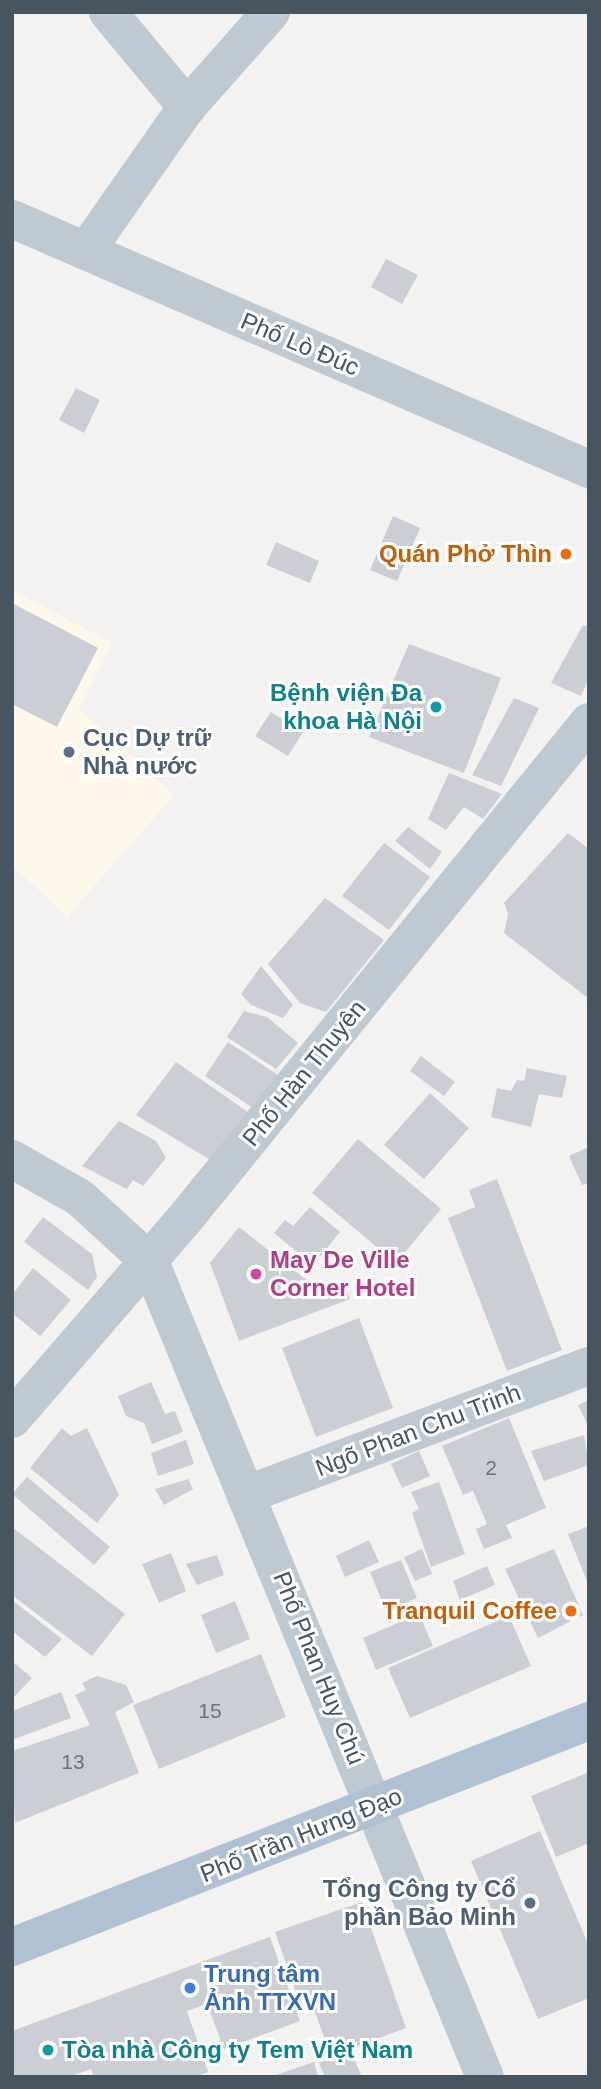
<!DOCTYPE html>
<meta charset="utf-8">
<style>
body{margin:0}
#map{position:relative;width:601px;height:2089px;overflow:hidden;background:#f4f1f1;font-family:Arial,sans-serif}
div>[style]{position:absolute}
.commercial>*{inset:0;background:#fef8eb}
.building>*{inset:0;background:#cbced4}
.minor>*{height:38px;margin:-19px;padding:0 19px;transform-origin:19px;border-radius:19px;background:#bec9d2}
.major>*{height:38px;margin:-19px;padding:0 19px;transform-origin:19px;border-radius:19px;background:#afc1d2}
.dots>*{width:19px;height:19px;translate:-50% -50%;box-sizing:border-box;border:4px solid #fff;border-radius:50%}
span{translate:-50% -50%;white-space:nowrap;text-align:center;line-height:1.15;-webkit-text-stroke:6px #fff;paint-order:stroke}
.number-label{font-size:21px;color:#68737e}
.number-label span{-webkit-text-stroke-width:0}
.street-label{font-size:24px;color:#475561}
.food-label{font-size:24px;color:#c56008;font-weight:700}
.right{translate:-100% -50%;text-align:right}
.culture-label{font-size:24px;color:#0d838f;font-weight:700}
.left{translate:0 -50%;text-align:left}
.service-label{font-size:24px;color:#4e5e75;font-weight:700}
.hotel-label{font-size:24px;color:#b23c85;font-weight:700}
.shop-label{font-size:24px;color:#366cbe;font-weight:700}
.frame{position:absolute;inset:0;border:14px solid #475561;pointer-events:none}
</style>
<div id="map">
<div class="commercial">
<i style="clip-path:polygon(12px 590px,112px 643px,79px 709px,174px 795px,67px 917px,12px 865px)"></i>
</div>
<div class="building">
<i style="clip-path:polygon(386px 259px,418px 275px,402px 304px,371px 287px)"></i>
<i style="clip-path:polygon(76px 388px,100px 400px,84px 433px,59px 420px)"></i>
<i style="clip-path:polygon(393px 516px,420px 528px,397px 581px,370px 570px)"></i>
<i style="clip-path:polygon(276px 542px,319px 561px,310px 583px,266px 565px)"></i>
<i style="clip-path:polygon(12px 603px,98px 648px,57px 727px,12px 704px)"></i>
<i style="clip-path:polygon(583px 625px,589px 627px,589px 677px,581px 696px,551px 683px)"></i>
<i style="clip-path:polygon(409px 644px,501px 678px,464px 773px,369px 737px)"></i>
<i style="clip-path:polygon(514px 698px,539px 708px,501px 786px,472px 775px)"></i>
<i style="clip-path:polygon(271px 712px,303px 732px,288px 756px,255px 736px)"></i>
<i style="clip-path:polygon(449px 773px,502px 794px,483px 819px,464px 807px,446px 830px,428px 819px)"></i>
<i style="clip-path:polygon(408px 827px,442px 852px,430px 869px,395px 841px)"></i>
<i style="clip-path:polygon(568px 833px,589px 849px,589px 999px,504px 933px,508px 914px,504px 903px)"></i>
<i style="clip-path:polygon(384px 843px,430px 877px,389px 930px,342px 896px)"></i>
<i style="clip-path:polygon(325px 898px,384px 940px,326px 1012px,300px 1003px,268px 964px)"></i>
<i style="clip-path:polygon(261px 966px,293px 1005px,283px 1018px,251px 1005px,241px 994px)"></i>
<i style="clip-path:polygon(244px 1011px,267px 1017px,298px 1043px,276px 1069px,227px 1037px)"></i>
<i style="clip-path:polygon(228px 1042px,284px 1079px,256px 1110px,205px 1076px)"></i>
<i style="clip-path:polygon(421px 1056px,455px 1082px,444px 1096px,410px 1071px)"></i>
<i style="clip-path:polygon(176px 1062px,255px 1117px,217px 1164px,136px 1115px)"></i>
<i style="clip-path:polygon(527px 1068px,567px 1076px,562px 1098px,539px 1094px,531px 1127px,491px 1117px,497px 1088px,511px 1091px,517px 1080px,524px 1081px)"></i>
<i style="clip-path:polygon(430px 1093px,469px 1128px,424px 1179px,384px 1145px)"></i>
<i style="clip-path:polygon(119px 1121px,156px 1141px,166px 1158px,143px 1186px,133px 1180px,127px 1189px,82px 1166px)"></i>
<i style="clip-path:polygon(358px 1139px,441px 1209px,396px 1263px,312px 1193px)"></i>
<i style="clip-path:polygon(589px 1147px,589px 1183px,582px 1185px,569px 1156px)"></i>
<i style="clip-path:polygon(497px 1179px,562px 1350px,507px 1371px,448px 1218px,475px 1207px,469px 1190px)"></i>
<i style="clip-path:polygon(310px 1207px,340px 1232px,313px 1265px,274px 1233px,285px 1220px,293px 1226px)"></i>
<i style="clip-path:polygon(43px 1217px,92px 1254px,97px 1277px,88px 1290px,24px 1242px)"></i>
<i style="clip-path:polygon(239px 1227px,323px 1293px,345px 1285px,350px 1299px,239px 1341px,210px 1263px)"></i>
<i style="clip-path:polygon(33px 1268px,71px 1300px,40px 1336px,12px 1313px,12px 1295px)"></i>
<i style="clip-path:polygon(359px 1318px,393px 1408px,316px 1437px,282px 1348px)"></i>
<i style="clip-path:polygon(151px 1382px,165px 1414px,175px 1411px,183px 1432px,152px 1444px,144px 1423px,126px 1416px,118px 1396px)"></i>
<i style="clip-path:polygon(589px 1400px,589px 1428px,578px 1405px)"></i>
<i style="clip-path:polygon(509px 1418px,546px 1508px,506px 1525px,512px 1538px,484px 1549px,476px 1529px,487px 1524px,473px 1491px,463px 1495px,442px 1446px)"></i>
<i style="clip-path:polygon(62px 1428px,71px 1436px,87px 1428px,119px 1495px,97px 1523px,30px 1468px)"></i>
<i style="clip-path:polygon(584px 1435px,589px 1465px,544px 1481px,531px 1451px)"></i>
<i style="clip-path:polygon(186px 1440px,194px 1464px,158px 1476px,151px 1453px)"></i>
<i style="clip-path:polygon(419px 1451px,430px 1476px,402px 1488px,391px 1464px)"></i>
<i style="clip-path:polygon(27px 1477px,110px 1547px,94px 1565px,12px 1494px)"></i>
<i style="clip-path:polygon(188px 1479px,193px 1489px,164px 1505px,155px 1489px)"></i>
<i style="clip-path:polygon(439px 1482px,465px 1554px,431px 1567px,412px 1513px,419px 1509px,411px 1492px)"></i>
<i style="clip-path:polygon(589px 1526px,589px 1586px,568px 1534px)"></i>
<i style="clip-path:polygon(12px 1527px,125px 1614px,92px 1656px,12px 1595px)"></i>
<i style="clip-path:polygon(369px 1540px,379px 1562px,345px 1577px,336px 1556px)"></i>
<i style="clip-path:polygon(422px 1549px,432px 1574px,415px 1581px,404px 1557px)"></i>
<i style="clip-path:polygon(554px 1549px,583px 1615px,538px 1638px,505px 1569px)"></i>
<i style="clip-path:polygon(171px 1553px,186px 1591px,159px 1603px,142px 1564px)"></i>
<i style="clip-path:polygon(217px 1555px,224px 1575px,197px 1585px,186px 1564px)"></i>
<i style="clip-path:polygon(401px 1560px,417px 1598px,386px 1611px,370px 1572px)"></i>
<i style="clip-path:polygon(487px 1566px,495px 1585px,460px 1600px,453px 1581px)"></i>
<i style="clip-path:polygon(12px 1600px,62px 1639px,45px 1657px,12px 1631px)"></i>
<i style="clip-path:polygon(235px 1601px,250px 1639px,216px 1653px,201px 1615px)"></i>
<i style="clip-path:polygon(419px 1614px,433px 1646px,376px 1670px,363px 1638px)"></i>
<i style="clip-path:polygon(509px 1616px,531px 1666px,410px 1718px,388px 1668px)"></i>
<i style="clip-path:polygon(261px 1654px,286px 1717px,159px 1769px,133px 1705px)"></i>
<i style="clip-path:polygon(12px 1661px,32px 1678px,12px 1699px)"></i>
<i style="clip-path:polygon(97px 1676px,126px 1685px,134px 1702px,115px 1712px,139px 1773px,15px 1823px,12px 1751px,90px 1725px,75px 1695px,86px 1690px,82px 1683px)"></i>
<i style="clip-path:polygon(61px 1692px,71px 1718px,12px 1740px,12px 1711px)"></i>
<i style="clip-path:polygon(589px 1772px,589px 1843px,556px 1857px,531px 1796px)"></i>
<i style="clip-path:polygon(540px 1831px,589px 1946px,589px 1998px,538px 2019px,471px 1861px)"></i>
<i style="clip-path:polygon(362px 1902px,406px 2028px,350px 2049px,362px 2077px,325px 2077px,319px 2063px,340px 2054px,331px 2056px,308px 1993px,297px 1995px,275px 1932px)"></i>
<i style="clip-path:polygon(270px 1937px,300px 2021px,224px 2049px,207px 2004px,187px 2011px,208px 2072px,194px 2077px,94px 2077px,91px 2069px,69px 2077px,12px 2077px,12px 2031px)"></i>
<i style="clip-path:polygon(314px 2062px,318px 2077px,273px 2077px,273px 2076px)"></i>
</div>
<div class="minor">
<i style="left:108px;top:12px;width:124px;rotate:50.3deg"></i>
<i style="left:12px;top:219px;width:629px;rotate:23.43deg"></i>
<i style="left:86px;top:251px;width:176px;rotate:-55deg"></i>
<i style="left:187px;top:107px;width:127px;rotate:-48.5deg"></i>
<i style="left:12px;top:1159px;width:78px;rotate:29.8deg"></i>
<i style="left:80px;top:1198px;width:95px;rotate:42.4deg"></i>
<i style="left:150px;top:1262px;width:881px;rotate:67.66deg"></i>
<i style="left:12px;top:1419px;width:262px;rotate:-49.2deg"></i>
<i style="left:183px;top:1221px;width:643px;rotate:-50.87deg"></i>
<i style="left:248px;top:1494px;width:364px;rotate:-20.6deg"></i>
</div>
<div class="major">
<i style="left:12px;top:1947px;width:620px;rotate:-21.39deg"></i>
</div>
<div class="dots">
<i style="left:566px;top:554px;background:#e8710a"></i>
<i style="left:436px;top:707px;background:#0f9aa8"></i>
<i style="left:69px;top:752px;background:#5c6f8a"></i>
<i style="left:256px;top:1274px;background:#d1479c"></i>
<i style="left:571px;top:1611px;background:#e8710a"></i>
<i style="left:530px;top:1903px;background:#5c6f8a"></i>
<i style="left:190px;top:1988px;background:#3f7fe0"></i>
<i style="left:48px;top:2050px;background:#0f9aa8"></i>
</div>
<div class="number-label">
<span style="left:491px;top:1468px">2</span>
<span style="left:210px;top:1711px">15</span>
<span style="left:73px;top:1762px">13</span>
</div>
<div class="street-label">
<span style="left:300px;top:344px;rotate:23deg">Phố Lò Đúc</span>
<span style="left:304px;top:1073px;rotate:-51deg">Phố Hàn Thuyên</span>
<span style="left:418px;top:1430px;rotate:-21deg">Ngõ Phan Chu Trinh</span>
<span style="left:319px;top:1668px;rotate:68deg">Phố Phan Huy Chú</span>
<span style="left:301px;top:1835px;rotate:-22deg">Phố Trần Hưng Đạo</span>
</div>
<div class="food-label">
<span class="right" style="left:552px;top:554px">Quán Phở Thìn</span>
<span class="right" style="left:557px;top:1611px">Tranquil Coffee</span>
</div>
<div class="culture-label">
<span class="right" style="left:422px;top:707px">Bệnh viện Đa<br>khoa Hà Nội</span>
<span class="left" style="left:62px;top:2050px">Tòa nhà Công ty Tem Việt Nam</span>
</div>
<div class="service-label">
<span class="left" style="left:83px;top:752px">Cục Dự trữ<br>Nhà nước</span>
<span class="right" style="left:516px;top:1903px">Tổng Công ty Cổ<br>phần Bảo Minh</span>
</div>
<div class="hotel-label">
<span class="left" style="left:270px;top:1274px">May De Ville<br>Corner Hotel</span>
</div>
<div class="shop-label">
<span class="left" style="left:204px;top:1988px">Trung tâm<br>Ảnh TTXVN</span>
</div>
<div class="frame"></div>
</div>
